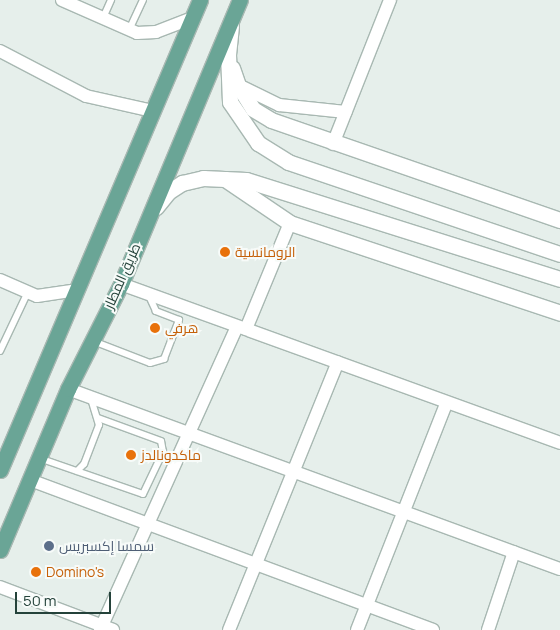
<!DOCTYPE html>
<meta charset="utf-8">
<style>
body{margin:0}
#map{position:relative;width:560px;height:630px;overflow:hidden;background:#e6efeb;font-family:Manrope,Cairo,sans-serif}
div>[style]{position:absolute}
.roads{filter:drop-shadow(1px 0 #a8b8b2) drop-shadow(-1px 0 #a8b8b2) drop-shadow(0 1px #a8b8b2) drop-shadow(0 -1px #a8b8b2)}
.lane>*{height:6px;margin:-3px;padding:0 3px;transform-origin:3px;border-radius:3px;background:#fff}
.street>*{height:12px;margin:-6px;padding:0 6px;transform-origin:6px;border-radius:6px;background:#fff}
.secondary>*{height:15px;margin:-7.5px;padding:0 7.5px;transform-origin:7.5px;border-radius:7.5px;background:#fff}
.primary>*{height:15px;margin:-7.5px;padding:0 7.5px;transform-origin:7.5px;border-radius:7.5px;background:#6aa596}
.dots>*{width:14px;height:14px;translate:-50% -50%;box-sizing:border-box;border:2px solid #f7fbf9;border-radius:50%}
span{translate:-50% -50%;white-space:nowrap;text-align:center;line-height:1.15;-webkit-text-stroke:4px #f7fbf9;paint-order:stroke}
.food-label{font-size:14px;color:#c56008}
.left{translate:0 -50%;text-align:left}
.street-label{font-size:14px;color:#24423a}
.service-label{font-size:14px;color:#4e5e75}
.scale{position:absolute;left:15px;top:592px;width:96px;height:22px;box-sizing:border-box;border:2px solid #24423a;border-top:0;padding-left:6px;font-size:15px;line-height:18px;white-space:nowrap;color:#24423a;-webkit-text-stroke:4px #f7fbf9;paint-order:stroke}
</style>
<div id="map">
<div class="roads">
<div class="lane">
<i style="left:103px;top:18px;width:20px;rotate:-66deg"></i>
<i style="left:129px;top:30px;width:33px;rotate:-65deg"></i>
<i style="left:93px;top:341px;width:61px;rotate:21.1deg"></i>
<i style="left:150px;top:363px;width:15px;rotate:-16deg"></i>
<i style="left:164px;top:359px;width:42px;rotate:-69deg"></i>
<i style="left:179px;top:320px;width:25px;rotate:-159deg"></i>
<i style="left:156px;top:311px;width:19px;rotate:-115deg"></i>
<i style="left:0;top:351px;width:63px;rotate:-64.7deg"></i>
<i style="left:39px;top:458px;width:110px;rotate:19.1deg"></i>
<i style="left:143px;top:494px;width:47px;rotate:-64.5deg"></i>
<i style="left:163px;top:452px;width:11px;rotate:-100deg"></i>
<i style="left:161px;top:441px;width:67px;rotate:-159.9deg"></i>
<i style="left:77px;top:471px;width:10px;rotate:-45deg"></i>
<i style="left:84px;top:464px;width:42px;rotate:-69deg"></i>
<i style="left:99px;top:425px;width:28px;rotate:-107deg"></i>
</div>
<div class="street">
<i style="left:62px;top:0;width:82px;rotate:23.7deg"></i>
<i style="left:137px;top:33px;width:19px;rotate:-3deg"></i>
<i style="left:156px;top:32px;width:40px;rotate:-21deg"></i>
<i style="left:0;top:51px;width:97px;rotate:27.6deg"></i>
<i style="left:86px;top:96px;width:69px;rotate:12.6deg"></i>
<i style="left:238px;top:85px;width:46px;rotate:26deg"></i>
<i style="left:279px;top:105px;width:67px;rotate:6deg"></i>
<i style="left:333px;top:144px;width:155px;rotate:-68.4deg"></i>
<i style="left:0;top:280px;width:40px;rotate:23.4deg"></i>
<i style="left:37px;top:296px;width:40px;rotate:-8.5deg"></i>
<i style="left:121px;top:284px;width:467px;rotate:19.9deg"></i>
<i style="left:246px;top:329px;width:115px;rotate:-67.5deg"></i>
<i style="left:68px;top:389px;width:524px;rotate:20.1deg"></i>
<i style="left:30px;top:480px;width:430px;rotate:20.4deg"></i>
<i style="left:0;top:587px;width:121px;rotate:20.8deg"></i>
<i style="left:100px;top:630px;width:333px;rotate:-65.7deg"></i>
<i style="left:229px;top:630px;width:289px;rotate:-67.9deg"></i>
<i style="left:357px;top:630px;width:243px;rotate:-68.5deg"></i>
<i style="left:488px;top:630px;width:82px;rotate:-71.6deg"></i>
</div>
<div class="secondary">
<i style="left:231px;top:26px;width:28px;rotate:96deg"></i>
<i style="left:228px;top:54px;width:48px;rotate:87.6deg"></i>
<i style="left:230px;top:102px;width:50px;rotate:55.7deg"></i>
<i style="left:258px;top:143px;width:36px;rotate:32deg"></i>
<i style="left:288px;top:162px;width:287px;rotate:18.7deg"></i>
<i style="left:232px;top:68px;width:18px;rotate:71deg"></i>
<i style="left:238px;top:85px;width:28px;rotate:58deg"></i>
<i style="left:253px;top:109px;width:21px;rotate:31deg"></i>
<i style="left:271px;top:120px;width:306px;rotate:19.1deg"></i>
<i style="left:225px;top:179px;width:78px;rotate:34.1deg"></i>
<i style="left:290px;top:223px;width:285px;rotate:18.4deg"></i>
<i style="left:156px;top:207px;width:19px;rotate:-51deg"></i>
<i style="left:168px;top:192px;width:17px;rotate:-33deg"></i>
<i style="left:182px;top:183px;width:22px;rotate:-13deg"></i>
<i style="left:203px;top:178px;width:43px;rotate:2.7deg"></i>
<i style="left:246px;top:180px;width:329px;rotate:17.5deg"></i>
</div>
<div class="primary">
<i style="left:0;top:470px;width:511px;rotate:-66.95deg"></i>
<i style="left:0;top:550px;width:175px;rotate:-67.1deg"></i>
<i style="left:68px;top:389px;width:118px;rotate:-63.2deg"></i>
<i style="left:121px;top:284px;width:308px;rotate:-67.3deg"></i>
</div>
</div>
<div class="dots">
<i style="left:225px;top:252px;background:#e8710a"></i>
<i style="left:155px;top:328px;background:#e8710a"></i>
<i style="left:131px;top:455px;background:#e8710a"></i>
<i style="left:49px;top:546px;background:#5c6f8a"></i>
<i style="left:36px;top:572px;background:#e8710a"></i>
</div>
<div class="food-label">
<span class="left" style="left:235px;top:252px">الرومانسية</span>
<span class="left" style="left:165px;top:328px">هرفي</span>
<span class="left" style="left:141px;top:455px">ماكدونالدز</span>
<span class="left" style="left:46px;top:572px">Domino's</span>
</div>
<div class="street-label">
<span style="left:122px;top:276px;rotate:-66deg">طريق المطار</span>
</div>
<div class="service-label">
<span class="left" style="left:59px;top:546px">سمسا إكسبريس</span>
</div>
<div class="scale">50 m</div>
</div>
